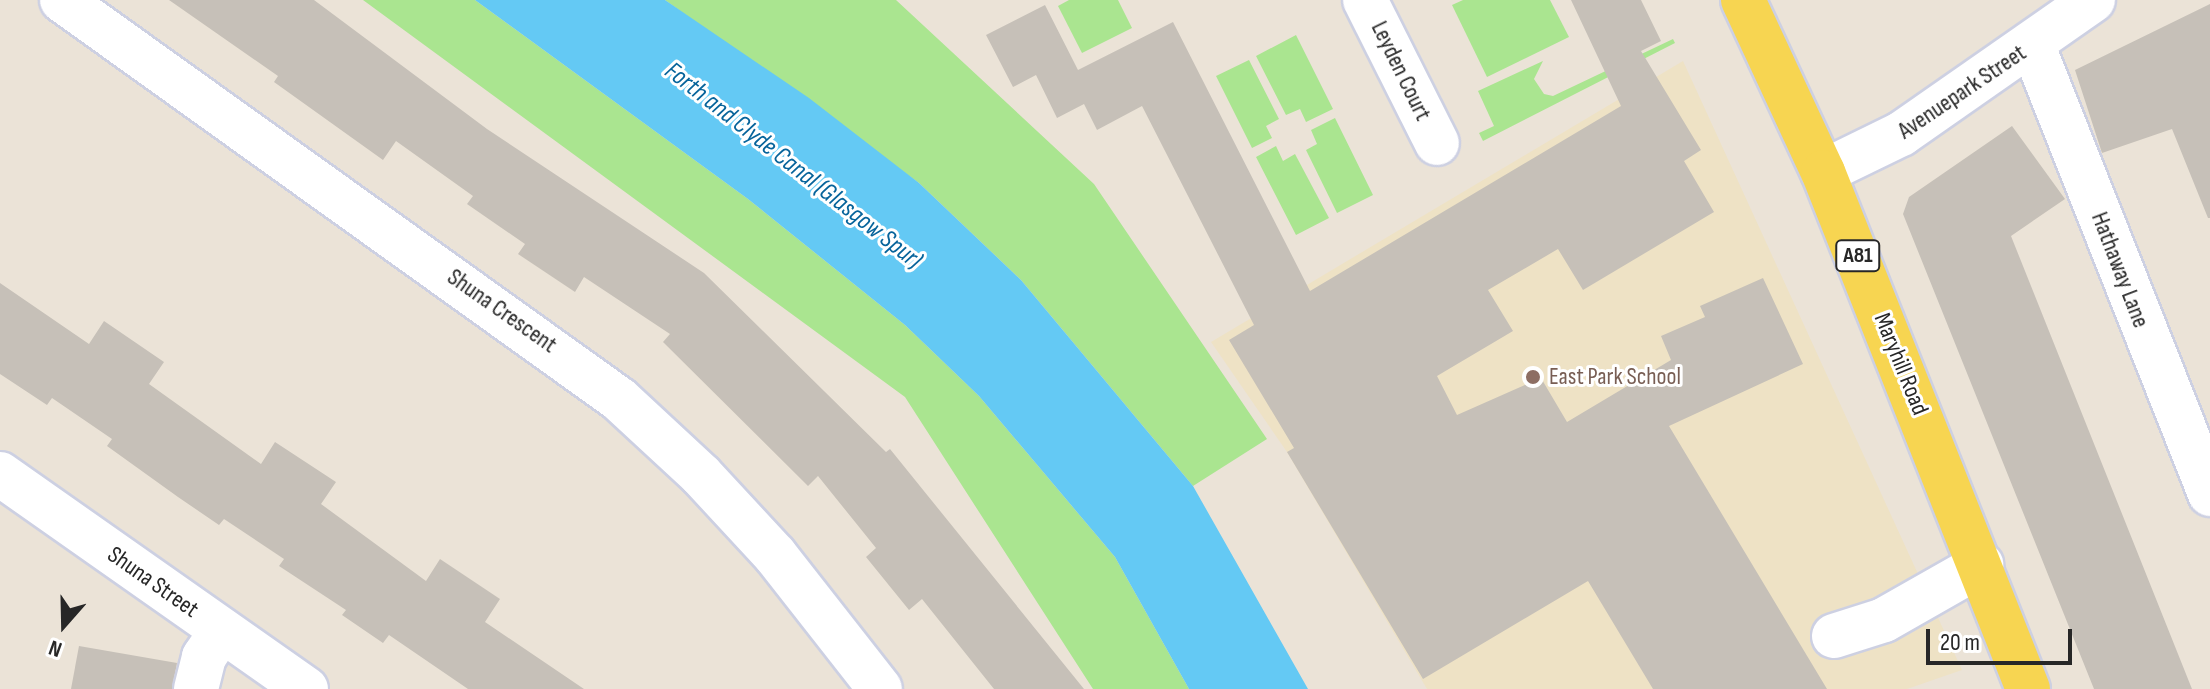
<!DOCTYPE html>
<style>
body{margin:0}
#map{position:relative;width:2210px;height:689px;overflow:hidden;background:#ebe3d7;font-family:"Sofia Sans Condensed",sans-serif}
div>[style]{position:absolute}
.education>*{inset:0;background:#eee2c5}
.green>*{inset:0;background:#aae590}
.water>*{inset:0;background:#64c9f4}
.building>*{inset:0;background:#c6c0b8}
.roads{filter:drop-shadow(2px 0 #cdd0e2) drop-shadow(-2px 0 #cdd0e2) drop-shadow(0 2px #cdd0e2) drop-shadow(0 -2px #cdd0e2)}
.minor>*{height:44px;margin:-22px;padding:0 22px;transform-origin:22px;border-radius:22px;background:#fff}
.major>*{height:44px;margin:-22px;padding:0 22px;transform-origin:22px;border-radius:22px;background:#f7d551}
.dots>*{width:22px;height:22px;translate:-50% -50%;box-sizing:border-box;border:4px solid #fff;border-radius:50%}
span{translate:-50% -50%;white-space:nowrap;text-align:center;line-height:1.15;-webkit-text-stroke:6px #fff;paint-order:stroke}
.shield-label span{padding:2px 6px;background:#fff;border:2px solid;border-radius:6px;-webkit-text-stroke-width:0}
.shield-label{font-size:22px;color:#272727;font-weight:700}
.street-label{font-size:24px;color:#272727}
.education-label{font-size:24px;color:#785e54}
.left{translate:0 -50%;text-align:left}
.water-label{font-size:26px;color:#07649b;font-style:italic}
.north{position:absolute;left:24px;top:585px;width:80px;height:80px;-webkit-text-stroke:6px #fff;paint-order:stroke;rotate:200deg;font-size:22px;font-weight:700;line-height:32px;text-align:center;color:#272727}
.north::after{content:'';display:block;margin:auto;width:28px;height:36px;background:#272727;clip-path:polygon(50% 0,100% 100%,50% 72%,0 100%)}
.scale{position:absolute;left:1926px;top:629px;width:146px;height:36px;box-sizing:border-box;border:4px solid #272727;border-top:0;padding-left:10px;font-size:24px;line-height:28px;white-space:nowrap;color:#272727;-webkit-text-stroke:6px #fff;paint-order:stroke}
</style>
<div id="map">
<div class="education">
<i style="clip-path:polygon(1683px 61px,1962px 670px,1907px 689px,1427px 689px,1287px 452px,1211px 342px)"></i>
</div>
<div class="green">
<i style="clip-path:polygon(363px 0,475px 0,748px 199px,905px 325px,979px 396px,1115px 557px,1189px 689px,1093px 689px,905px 397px)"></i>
<i style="clip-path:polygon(665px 0,896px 0,1094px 184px,1267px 439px,1193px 486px,1021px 280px,919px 183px)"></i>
<i style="clip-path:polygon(1069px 0,1118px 0,1132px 28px,1082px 53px,1058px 6px)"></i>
<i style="clip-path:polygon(1463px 0,1550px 0,1569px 37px,1487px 77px,1452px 5px)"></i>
<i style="clip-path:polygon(1296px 35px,1333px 109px,1306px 122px,1300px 109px,1286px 115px,1256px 56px)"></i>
<i style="clip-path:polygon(1673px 39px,1675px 43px,1483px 141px,1479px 133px,1494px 126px,1478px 91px,1543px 61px,1534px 79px,1544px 94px,1553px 96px)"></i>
<i style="clip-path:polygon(1249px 60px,1279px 119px,1266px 126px,1272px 138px,1252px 148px,1216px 76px)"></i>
<i style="clip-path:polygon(1335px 118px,1373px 195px,1337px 213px,1306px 150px,1317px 144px,1311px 130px)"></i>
<i style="clip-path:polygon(1276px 146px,1283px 161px,1295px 154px,1329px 218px,1296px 235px,1256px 157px)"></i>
</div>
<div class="water">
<i style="clip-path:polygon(475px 0,665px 0,809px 98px,919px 183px,1021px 280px,1193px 486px,1308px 689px,1189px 689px,1115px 557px,979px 396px,905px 325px,748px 199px)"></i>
</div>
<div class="building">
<i style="clip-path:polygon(169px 0,314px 0,487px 129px,704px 273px,886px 452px,890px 449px,1084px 689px,994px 689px,922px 599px,909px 610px,866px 557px,876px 548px,818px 476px,808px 486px,663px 342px,670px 334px,584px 277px,575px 292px,518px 254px,525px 244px,467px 204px,473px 196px,396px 141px,383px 160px,274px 82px,278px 76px)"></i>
<i style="clip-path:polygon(1571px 0,1641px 0,1661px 41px,1641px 51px,1701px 150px,1684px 161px,1714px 212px,1583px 290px,1558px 249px,1488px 290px,1513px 331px,1437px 376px,1457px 415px,1541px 378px,1567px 422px,1671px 360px,1661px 336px,1705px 317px,1700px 306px,1763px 278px,1803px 364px,1669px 426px,1827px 689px,1653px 689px,1588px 581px,1423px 679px,1287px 452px,1294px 448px,1229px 340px,1254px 325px,1142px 106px,1097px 130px,1084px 104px,1057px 118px,1036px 75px,1013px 87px,986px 35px,1045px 5px,1078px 70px,1173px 22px,1310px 291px,1621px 106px)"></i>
<i style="clip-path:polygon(2210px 4px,2210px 218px,2208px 218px,2172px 129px,2102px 153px,2075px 70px)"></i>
<i style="clip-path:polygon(2012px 126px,2065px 199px,2011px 236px,2192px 689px,2094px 689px,1903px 214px,1909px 197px)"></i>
<i style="clip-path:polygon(0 283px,89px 344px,104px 321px,164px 362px,149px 384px,261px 464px,275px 442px,336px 482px,321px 504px,426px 581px,440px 559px,500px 599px,485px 622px,584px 689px,468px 689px,389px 635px,383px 643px,342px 615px,346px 610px,279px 566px,284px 559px,224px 519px,219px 525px,178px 497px,107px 446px,112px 439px,52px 398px,47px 405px,0 374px)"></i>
<i style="clip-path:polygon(79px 646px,177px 663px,172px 689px,71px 689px)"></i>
</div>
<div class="roads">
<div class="minor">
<i style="left:62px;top:0;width:685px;rotate:35.62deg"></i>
<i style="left:619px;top:399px;width:112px;rotate:42.8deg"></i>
<i style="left:701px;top:475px;width:109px;rotate:47.2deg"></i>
<i style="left:775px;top:555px;width:170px;rotate:51.9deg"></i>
<i style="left:1365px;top:0;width:160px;rotate:63.3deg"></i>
<i style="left:2032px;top:44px;width:484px;rotate:68.4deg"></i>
<i style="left:1823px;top:172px;width:87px;rotate:-26deg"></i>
<i style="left:1901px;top:134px;width:234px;rotate:-34.9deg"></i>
<i style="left:0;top:474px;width:374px;rotate:35.1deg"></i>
<i style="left:1834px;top:636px;width:52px;rotate:-17.7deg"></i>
<i style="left:1884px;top:620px;width:112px;rotate:-29.6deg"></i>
<i style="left:196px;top:689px;width:33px;rotate:-76deg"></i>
<i style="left:204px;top:657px;width:32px;rotate:-56deg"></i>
</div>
<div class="major">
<i style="left:1743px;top:0;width:190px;rotate:65.1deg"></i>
<i style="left:1823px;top:172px;width:556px;rotate:68.37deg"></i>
</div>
</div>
<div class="dots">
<i style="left:1533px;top:377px;background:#8d6e63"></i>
</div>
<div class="shield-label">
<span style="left:1858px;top:256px">A81</span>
</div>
<div class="street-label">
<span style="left:1401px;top:71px;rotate:64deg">Leyden Court</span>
<span style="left:1962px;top:92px;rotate:-34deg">Avenuepark Street</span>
<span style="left:2120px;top:270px;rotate:69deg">Hathaway Lane</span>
<span style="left:502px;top:311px;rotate:35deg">Shuna Crescent</span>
<span style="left:1901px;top:364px;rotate:68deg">Maryhill Road</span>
<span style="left:153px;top:582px;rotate:35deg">Shuna Street</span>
</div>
<div class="education-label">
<span class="left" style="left:1549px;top:377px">East Park School</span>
</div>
<div class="water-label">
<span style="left:793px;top:166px;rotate:38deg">Forth and Clyde Canal (Glasgow Spur)</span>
</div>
<div class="north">N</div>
<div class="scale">20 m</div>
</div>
